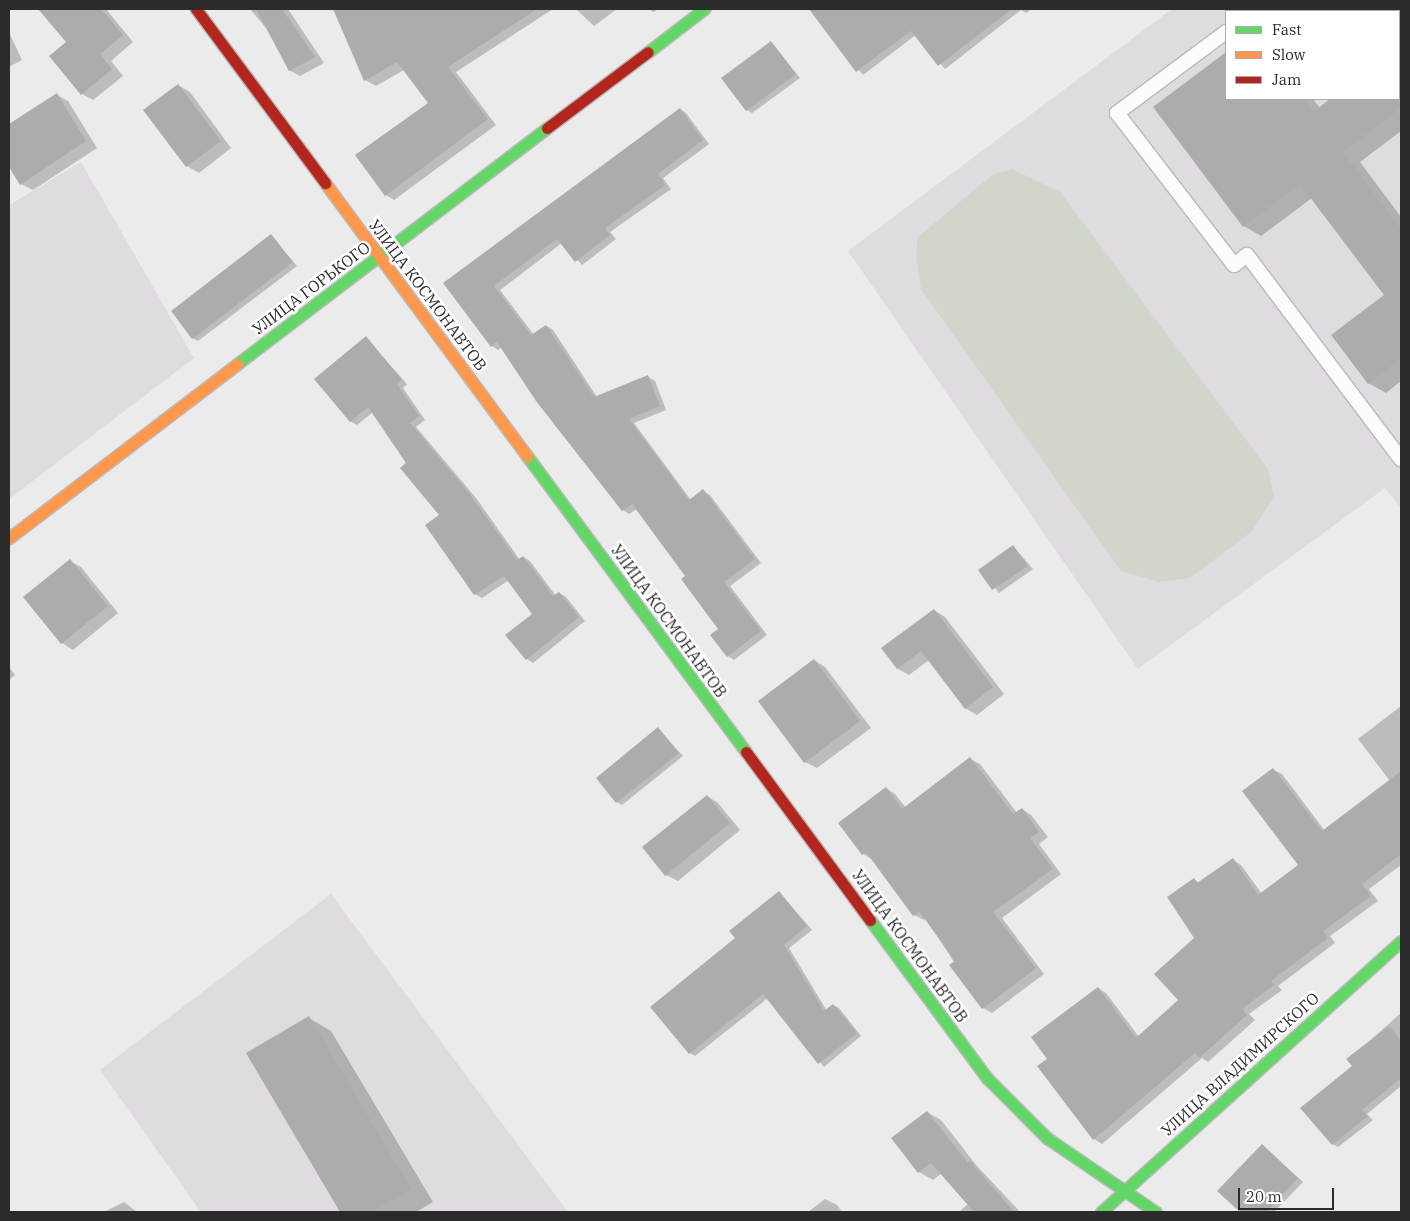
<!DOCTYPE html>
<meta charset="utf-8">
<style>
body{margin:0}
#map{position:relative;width:1410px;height:1221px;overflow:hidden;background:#ecebec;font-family:"IBM Plex Serif",serif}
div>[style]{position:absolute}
.built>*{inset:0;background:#dfdbe0}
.green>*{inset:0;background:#d0d6c9}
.shadow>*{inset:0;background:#0003}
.building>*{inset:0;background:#adacad}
.roads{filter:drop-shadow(1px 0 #bababa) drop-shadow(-1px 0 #bababa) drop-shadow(0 1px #bababa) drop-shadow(0 -1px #bababa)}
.lane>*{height:14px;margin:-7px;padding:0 7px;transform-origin:7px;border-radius:7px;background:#fcfcfc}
.fast>*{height:11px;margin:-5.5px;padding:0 5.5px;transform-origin:5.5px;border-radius:5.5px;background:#63d668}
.slow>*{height:11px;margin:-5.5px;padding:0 5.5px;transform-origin:5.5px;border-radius:5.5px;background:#ff974d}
.jam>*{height:11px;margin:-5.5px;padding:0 5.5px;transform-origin:5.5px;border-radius:5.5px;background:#b3261e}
span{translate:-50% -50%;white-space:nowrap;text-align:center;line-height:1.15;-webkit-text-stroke:5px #fff;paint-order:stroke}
.street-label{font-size:16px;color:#2c2b2c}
.frame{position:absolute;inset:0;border:10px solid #2c2b2c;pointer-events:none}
.legend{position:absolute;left:1225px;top:10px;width:175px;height:90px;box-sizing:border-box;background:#fff;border:1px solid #abaaab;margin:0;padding:6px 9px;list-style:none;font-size:15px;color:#2c2b2c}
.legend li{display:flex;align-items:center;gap:10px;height:25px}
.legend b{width:25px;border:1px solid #abaaab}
.scale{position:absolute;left:1238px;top:1188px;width:96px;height:22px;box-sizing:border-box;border:2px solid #2c2b2c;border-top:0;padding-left:6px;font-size:15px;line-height:18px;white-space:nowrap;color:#2c2b2c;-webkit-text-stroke:4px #fff;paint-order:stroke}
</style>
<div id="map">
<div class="built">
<i style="clip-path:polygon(evenodd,1172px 9px,1401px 9px,1401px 508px,1385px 488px,1138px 669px,848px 251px,1172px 9px,1226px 11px,1399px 11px,1399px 99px,1226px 99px,1226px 11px)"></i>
<i style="clip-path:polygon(81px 162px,194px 358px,9px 499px,9px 205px)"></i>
<i style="clip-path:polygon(331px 894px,568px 1212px,201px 1212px,100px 1070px)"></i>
</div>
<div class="green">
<i style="clip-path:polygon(1012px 169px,1060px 192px,1268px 469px,1274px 497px,1251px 532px,1190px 578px,1159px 582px,1121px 571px,921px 289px,916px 254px,918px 237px,992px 175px)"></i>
</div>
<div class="shadow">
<i style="clip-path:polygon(59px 9px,106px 9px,133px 42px,111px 61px,123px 76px,93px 100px,82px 94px,68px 43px,48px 18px)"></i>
<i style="clip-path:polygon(250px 9px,288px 9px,324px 63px,300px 76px,289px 70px,270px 33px)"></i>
<i style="clip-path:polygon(334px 9px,368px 9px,398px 58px,417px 48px,400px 9px,553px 9px,456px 72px,496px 125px,394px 200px,386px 195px,430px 103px,404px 70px,376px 86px,365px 80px)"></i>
<i style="clip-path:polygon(576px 9px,617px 9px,594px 26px)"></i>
<i style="clip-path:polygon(648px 9px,658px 9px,654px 12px)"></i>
<i style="clip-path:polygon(810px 9px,1032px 9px,1026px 13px,1021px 10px,945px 69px,916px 35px,863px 75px)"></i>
<i style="clip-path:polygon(1345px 9px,1401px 9px,1401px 131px,1360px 162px,1401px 217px,1401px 381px,1386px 393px,1368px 383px,1386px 296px,1312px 198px,1261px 236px,1244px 226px,1155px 107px,1226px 53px,1226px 99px,1313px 99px,1320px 108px,1333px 99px,1399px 99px,1399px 11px)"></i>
<i style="clip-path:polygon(9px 32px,22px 60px,9px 67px)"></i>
<i style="clip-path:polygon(771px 42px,800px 78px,752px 113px,747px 110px)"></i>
<i style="clip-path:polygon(178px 85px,190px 92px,231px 148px,199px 173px,187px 166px)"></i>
<i style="clip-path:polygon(57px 95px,68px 101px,97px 148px,33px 190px,21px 184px,9px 164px,9px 126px)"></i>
<i style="clip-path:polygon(680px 109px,686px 113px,709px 144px,663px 178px,671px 189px,610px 232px,616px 239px,582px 265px,562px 243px,500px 290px,534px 335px,547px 326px,553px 330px,597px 397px,648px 377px,655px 381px,666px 410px,634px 423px,691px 500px,703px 491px,710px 495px,761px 563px,730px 586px,767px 635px,734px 660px,728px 656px,720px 629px,687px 576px,637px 509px,629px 514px,623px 510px,537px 400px,502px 347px,498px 350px,492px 346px,445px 283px)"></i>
<i style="clip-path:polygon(271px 236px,297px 266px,198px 341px,192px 338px)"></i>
<i style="clip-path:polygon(366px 338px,407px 384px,403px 388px,425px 420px,416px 427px,476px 498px,520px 560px,523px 557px,530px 561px,556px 596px,559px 593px,566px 597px,585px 621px,533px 663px,527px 659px,534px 614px,509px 580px,482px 598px,475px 594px,441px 515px,373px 412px,357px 425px,350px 421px)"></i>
<i style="clip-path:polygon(1013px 546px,1033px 569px,999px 593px,980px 570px)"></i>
<i style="clip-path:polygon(70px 561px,81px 567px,118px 613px,73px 650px,62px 643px)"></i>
<i style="clip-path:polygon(934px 610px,945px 617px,1004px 694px,977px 715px,965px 708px,929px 660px,909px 675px,898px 669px,883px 649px)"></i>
<i style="clip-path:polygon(814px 660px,825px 667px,871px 728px,817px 768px,805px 762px)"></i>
<i style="clip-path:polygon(9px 667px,15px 675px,9px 680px)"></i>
<i style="clip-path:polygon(1401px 706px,1401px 865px,1369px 889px,1378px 901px,1330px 936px,1335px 943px,1278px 986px,1282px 990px,1249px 1014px,1255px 1020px,1208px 1062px,1202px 1058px,1102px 1144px,1094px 1139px,1039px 1067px,1049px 1059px,1098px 988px,1106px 993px,1139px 1037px,1180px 1000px,1196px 938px,1194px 879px,1199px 883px,1233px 860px,1241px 865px,1262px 894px,1300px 866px,1274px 770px,1282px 774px,1325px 831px,1390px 781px,1358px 739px)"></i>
<i style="clip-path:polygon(658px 729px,683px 756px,622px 805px,617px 802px)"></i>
<i style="clip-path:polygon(970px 759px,980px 764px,1017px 813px,1022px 809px,1031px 815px,1048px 837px,1039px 844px,1061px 874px,1002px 918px,1044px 974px,992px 1013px,983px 1008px,926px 918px,924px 920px,914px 915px,873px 860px,863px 854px,886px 788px,895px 794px,906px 808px)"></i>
<i style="clip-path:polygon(707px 796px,718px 803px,740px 830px,678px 881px,666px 875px)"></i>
<i style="clip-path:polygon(779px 892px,812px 930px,789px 948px,827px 1011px,833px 1005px,839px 1008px,861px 1036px,824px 1067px,768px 998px,695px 1056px,690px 1053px,736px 939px)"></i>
<i style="clip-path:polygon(1401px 1013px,1401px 1086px,1367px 1114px,1373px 1120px,1338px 1147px,1332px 1144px,1354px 1066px,1348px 1060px)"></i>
<i style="clip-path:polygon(309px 1018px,331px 1031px,433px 1202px,416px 1212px,341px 1212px,247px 1054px)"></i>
<i style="clip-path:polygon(927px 1112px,941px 1120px,977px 1166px,1020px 1212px,959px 1212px,968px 1204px,942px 1173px,933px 1180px,919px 1172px)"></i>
<i style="clip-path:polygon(1262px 1146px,1303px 1182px,1274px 1212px,1242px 1212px,1219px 1191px)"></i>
<i style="clip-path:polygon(825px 1199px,837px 1205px,842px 1212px,808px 1212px)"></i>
<i style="clip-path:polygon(124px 1202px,137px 1212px,104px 1212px)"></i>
</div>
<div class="building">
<i style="clip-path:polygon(38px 9px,101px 9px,123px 35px,100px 54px,112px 69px,81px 95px,49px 56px,66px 42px)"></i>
<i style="clip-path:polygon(256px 9px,282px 9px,315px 57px,289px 71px)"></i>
<i style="clip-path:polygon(333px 9px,537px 9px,448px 67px,488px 119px,385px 196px,355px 155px,428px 103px,397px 62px,364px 81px)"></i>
<i style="clip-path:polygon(809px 9px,1012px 9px,938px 66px,911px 31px,856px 72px)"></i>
<i style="clip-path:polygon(771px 41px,796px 74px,746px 111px,721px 78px)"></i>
<i style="clip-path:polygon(1226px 52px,1226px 99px,1304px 99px,1313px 112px,1330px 99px,1401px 99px,1401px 108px,1343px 152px,1401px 229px,1401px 358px,1368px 384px,1331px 335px,1384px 295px,1300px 184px,1243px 227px,1153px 107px)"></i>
<i style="clip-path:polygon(178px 84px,221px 141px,186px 167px,143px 110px)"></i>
<i style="clip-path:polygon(57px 93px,86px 141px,20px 185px,9px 167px,9px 124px)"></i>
<i style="clip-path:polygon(680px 108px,703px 140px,658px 174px,665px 185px,605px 228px,610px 235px,575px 262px,557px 239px,494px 286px,531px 335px,546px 325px,594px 397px,648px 375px,660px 406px,629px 419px,689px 500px,703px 489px,755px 559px,724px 582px,761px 631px,727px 657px,710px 635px,718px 629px,681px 579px,685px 576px,632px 504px,622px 511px,536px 401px,497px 342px,491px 347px,443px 283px)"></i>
<i style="clip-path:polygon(271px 234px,293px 262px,192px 339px,171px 311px)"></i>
<i style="clip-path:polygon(366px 336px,402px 380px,397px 384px,419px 416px,410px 423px,469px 493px,517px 560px,523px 556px,553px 596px,559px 592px,579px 617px,526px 660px,505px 635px,532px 614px,504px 576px,474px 595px,425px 525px,439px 515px,400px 468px,406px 463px,368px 407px,350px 422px,314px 379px)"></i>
<i style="clip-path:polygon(1013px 545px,1028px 566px,992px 590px,978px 570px)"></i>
<i style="clip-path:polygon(70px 559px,108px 606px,61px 644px,23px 597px)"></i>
<i style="clip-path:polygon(934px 609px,993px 687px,965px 709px,921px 651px,897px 669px,881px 648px)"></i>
<i style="clip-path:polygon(814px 659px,860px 721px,804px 763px,758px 701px)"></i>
<i style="clip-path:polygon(658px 727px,679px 753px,616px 803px,596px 778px)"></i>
<i style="clip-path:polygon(970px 757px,1013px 814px,1022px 808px,1039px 832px,1030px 838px,1053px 869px,993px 912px,1036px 968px,982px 1009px,949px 965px,955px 961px,919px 911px,913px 916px,866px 852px,862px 855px,838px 823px,886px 787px,902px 809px)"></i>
<i style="clip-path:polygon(1273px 768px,1322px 831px,1401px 771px,1401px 854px,1362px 884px,1371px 896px,1323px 931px,1328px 938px,1271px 981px,1274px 985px,1242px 1009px,1247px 1015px,1199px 1058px,1195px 1053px,1093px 1140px,1037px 1066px,1047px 1059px,1031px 1037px,1098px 987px,1136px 1038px,1178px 1000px,1154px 974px,1194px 938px,1167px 897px,1194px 878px,1197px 883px,1233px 858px,1258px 895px,1298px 865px,1242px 791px)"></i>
<i style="clip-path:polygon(707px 795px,730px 823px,665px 876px,642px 847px)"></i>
<i style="clip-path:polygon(779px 891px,807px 926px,784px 945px,824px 1011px,833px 1004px,857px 1033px,818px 1064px,763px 994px,689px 1054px,650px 1007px,735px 938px,729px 931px)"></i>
<i style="clip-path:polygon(309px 1016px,411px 1189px,371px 1212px,340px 1212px,246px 1053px)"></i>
<i style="clip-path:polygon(1389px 1026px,1401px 1041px,1401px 1078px,1362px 1110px,1368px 1116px,1332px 1145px,1300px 1108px,1352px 1066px,1346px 1059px)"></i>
<i style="clip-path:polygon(927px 1111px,968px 1163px,970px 1161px,1014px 1212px,974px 1212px,931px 1163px,918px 1173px,891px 1138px)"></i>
<i style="clip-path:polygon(1262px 1144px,1298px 1178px,1266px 1212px,1240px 1212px,1217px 1191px)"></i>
</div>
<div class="roads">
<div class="lane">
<i style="left:1255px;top:11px;width:4px;rotate:-34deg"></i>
<i style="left:1226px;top:32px;width:136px;rotate:143.4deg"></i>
<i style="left:1117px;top:113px;width:192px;rotate:52.4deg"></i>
<i style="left:1234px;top:265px;width:16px;rotate:-38deg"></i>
<i style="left:1247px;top:255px;width:256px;rotate:53deg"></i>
</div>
<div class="fast">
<i style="left:648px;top:52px;width:71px;rotate:-37.5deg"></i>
<i style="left:237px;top:364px;width:390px;rotate:-37.3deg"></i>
<i style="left:527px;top:456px;width:368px;rotate:53.5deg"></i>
<i style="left:870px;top:920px;width:197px;rotate:53.5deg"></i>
<i style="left:987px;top:1078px;width:85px;rotate:45deg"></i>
<i style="left:1047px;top:1138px;width:132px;rotate:34.2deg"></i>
<i style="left:1101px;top:1212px;width:404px;rotate:-42.1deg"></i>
</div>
<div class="slow">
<i style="left:325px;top:183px;width:340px;rotate:53.5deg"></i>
<i style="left:9px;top:538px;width:287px;rotate:-37.3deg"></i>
</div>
<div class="jam">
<i style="left:196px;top:9px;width:217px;rotate:53.4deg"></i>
<i style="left:547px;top:128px;width:126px;rotate:-37deg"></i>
<i style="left:746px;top:752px;width:209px;rotate:53.6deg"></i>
</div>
</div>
<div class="street-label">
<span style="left:311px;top:288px;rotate:-37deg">УЛИЦА ГОРЬКОГО</span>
<span style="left:428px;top:295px;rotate:53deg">УЛИЦА КОСМОНАВТОВ</span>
<span style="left:669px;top:621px;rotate:54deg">УЛИЦА КОСМОНАВТОВ</span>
<span style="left:910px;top:946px;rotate:54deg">УЛИЦА КОСМОНАВТОВ</span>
<span style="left:1240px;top:1064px;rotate:-42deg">УЛИЦА ВЛАДИМИРСКОГО</span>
</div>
<div class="frame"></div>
<ul class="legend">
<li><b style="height:6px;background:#63d668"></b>Fast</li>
<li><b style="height:6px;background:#ff974d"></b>Slow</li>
<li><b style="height:6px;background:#b3261e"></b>Jam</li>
</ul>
<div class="scale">20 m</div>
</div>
